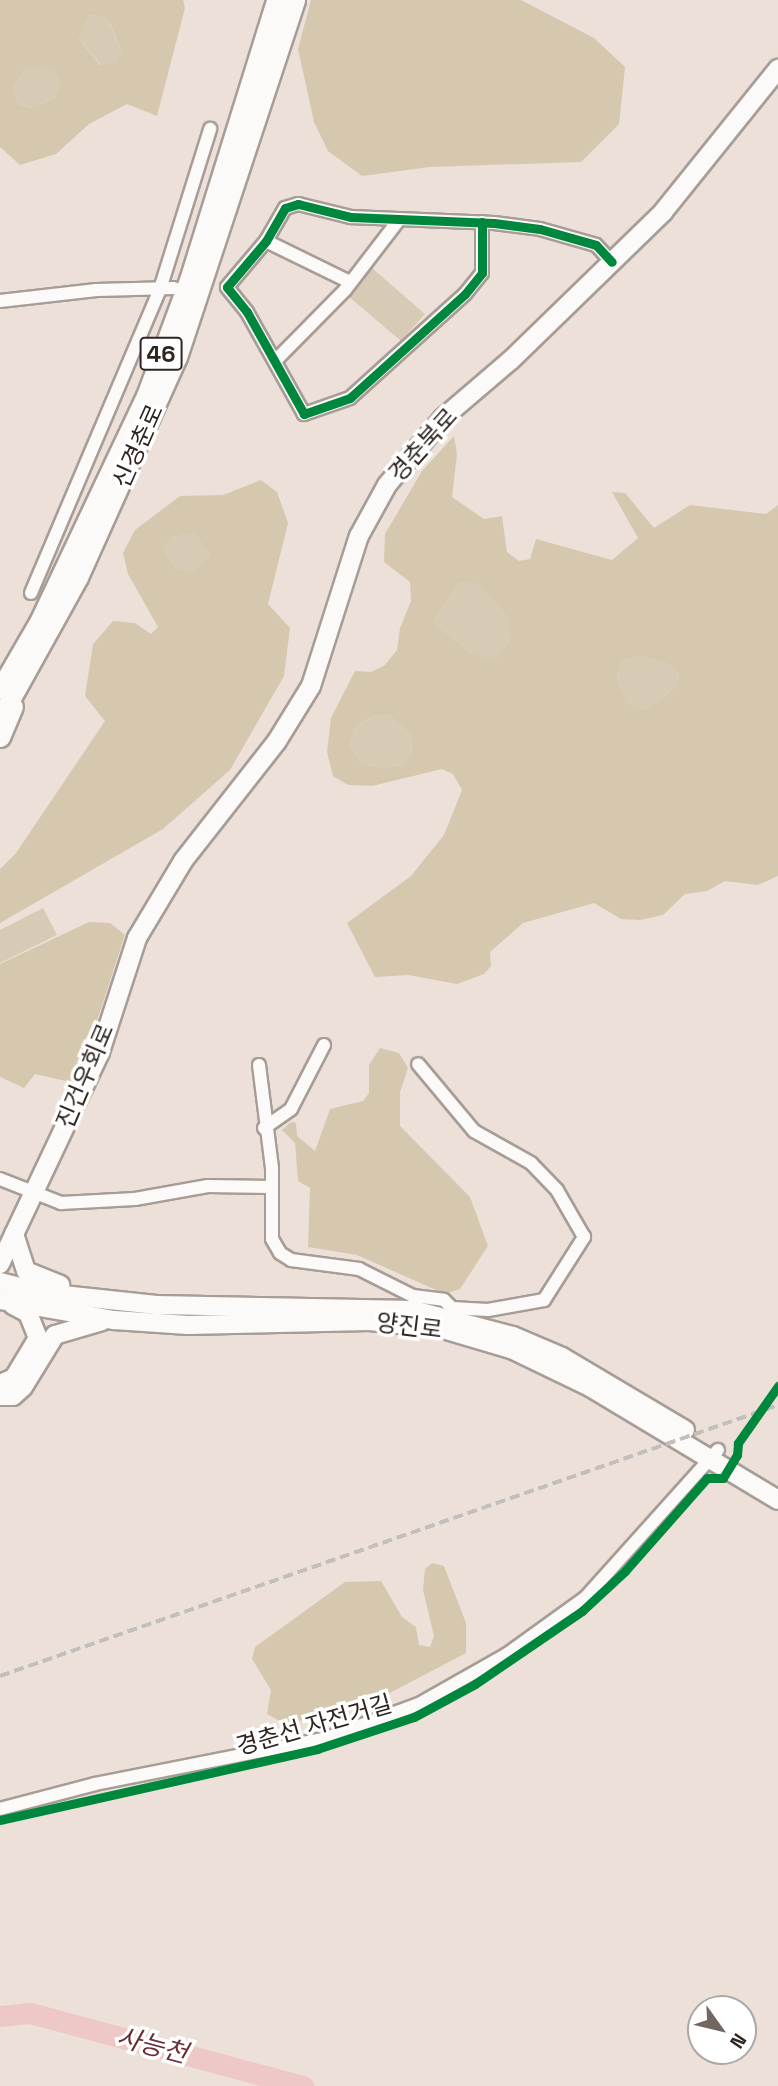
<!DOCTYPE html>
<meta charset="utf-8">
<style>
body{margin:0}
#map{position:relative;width:778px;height:2086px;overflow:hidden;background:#ede0d8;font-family:"Space Grotesk","Noto Sans KR",sans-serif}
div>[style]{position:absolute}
.green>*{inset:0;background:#d8cbb5}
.forest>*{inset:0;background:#d6c8af}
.river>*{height:21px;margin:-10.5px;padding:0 10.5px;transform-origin:10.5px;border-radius:10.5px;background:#eec7c7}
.roads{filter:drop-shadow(2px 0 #a79d97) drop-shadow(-2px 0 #a79d97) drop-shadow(0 2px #a79d97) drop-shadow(0 -2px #a79d97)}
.minor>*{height:12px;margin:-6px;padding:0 6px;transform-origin:6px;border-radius:6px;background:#fcfaf9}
.secondary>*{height:18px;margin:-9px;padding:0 9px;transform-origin:9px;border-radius:9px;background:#fcfaf9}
.trunk>*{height:19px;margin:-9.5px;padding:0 9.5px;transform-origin:9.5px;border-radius:9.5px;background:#fcfaf9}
.rail>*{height:3.5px;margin-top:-1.75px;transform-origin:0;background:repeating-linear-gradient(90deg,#c2bfbd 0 10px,transparent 0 15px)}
.cycleway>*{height:9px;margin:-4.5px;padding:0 4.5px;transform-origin:4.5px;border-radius:4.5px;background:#00873e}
span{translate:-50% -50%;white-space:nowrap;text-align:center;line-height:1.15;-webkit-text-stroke:7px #fff;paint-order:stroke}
.shield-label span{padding:2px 5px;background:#fff;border:2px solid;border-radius:5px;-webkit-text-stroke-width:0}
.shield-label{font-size:23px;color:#2f2520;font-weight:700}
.street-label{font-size:24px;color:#2f2520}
.water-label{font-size:26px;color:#692d35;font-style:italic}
.north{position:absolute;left:687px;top:1995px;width:70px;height:70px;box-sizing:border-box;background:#fff;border:2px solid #aca8a6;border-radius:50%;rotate:124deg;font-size:19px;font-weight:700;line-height:28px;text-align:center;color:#2f2520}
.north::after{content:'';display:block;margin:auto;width:24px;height:32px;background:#726660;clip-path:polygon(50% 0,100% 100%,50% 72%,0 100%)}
</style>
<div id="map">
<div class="green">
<i style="clip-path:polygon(90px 15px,104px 17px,112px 28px,121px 51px,116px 62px,101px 65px,79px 39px)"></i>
<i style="clip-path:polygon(40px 66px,54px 70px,60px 81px,55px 97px,31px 108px,19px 104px,13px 88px,25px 69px)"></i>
<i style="clip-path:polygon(372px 268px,425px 314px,401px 341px,348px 296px)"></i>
<i style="clip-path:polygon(195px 534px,210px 555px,193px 574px,175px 569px,164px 550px,171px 537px)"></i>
<i style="clip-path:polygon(460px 582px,479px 583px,511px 619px,511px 639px,494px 661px,470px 652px,433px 622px)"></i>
<i style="clip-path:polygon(640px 656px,667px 664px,679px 674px,676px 685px,660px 701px,642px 710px,627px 705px,617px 680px,622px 660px)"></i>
<i style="clip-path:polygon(389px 715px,410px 735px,412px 752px,405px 765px,382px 768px,361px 763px,350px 747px,355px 727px,371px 717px)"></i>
<i style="clip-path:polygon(43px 908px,57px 935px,0 963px,0 930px)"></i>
</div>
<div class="forest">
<i style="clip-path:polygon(evenodd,0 0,183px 0,185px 8px,157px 116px,127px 104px,89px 124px,56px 154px,20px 165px,0 147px,0 0,90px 15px,104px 17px,112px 27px,121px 51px,116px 62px,100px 65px,79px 39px,90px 15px,0 0,41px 67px,54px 70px,60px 81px,55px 97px,31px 108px,19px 104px,13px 88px,25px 69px,41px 67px)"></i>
<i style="clip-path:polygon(311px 0,521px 0,594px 38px,625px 67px,619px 124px,581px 162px,430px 167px,362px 176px,328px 151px,314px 122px,298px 49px)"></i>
<i style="clip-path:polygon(evenodd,454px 436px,457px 454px,452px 497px,484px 519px,502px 516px,507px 552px,519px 561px,530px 559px,536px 539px,612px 560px,638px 538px,612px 492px,625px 493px,654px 528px,690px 505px,766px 514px,778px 505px,778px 876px,758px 885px,725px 881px,707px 891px,685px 894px,663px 915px,640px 920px,621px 919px,594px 903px,523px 923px,490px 952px,491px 966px,484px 974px,457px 984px,408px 975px,375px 977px,347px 923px,411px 876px,444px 835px,462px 790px,453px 774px,442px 769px,372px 786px,348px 785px,333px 776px,327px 752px,331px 718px,355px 671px,371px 672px,385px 665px,397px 650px,400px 628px,411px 601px,410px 582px,384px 562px,385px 534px,422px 471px,454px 436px,460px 582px,479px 584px,510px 619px,511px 639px,494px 660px,470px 652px,433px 622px,460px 582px,454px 436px,640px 656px,667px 664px,679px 674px,676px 685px,660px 701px,642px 710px,627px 704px,617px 680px,622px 660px,640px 656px,454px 436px,389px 715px,410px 735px,412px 752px,404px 765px,382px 768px,361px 763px,350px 747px,355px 727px,371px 717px,389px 715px)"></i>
<i style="clip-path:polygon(evenodd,261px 480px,277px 492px,288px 523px,268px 604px,290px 628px,284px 676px,230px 770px,163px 829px,0 923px,0 869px,16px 853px,105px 721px,85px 696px,93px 644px,113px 621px,135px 623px,151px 634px,158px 627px,128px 574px,123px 553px,135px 530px,180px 496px,223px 495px,261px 480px,195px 534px,210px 555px,193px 573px,175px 569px,164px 550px,171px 537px,195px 534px)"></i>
<i style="clip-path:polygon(89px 922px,110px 923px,125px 935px,84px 1061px,70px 1082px,35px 1074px,24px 1088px,0 1077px,0 964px)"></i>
<i style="clip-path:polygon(380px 1048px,399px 1053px,408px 1068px,400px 1092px,400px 1126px,470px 1197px,488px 1246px,460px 1289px,445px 1294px,357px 1255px,308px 1247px,310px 1188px,298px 1181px,295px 1143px,282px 1130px,291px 1122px,296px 1123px,297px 1136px,315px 1151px,330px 1109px,363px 1101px,369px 1093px,369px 1065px)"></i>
<i style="clip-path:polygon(432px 1563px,444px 1566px,466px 1623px,466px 1653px,386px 1695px,322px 1718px,283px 1723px,267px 1714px,271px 1690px,252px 1659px,255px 1647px,345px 1582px,381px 1581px,402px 1617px,416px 1627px,419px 1645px,430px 1647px,434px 1636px,423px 1590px,425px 1569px)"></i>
</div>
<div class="river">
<i style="left:0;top:2016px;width:30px;rotate:-6deg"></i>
<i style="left:30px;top:2013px;width:283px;rotate:15deg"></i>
</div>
<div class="roads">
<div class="minor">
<i style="left:482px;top:222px;width:51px;rotate:90deg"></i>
<i style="left:482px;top:273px;width:27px;rotate:129deg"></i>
<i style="left:465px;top:294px;width:155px;rotate:137.9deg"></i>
<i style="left:350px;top:398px;width:49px;rotate:160.8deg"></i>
<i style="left:304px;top:414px;width:117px;rotate:-119.2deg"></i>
<i style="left:247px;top:312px;width:32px;rotate:-129deg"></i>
<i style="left:227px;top:287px;width:60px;rotate:-49.7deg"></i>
<i style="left:266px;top:241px;width:38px;rotate:-60deg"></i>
<i style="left:285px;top:208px;width:14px;rotate:-17deg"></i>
<i style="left:298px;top:204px;width:55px;rotate:13.8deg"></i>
<i style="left:351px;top:217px;width:143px;rotate:2.4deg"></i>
<i style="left:494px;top:223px;width:46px;rotate:7.4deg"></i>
<i style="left:540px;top:229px;width:58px;rotate:15.9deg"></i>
<i style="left:596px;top:245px;width:23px;rotate:47deg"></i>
<i style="left:266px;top:241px;width:93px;rotate:26deg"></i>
<i style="left:0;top:301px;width:97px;rotate:-6.5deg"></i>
<i style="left:96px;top:290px;width:78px;rotate:-1.5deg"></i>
<i style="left:276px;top:360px;width:98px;rotate:-45.4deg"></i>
<i style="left:345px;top:290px;width:87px;rotate:-52.5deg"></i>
<i style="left:31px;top:593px;width:330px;rotate:-67deg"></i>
<i style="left:160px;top:289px;width:168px;rotate:-72.6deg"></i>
<i style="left:259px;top:1065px;width:104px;rotate:82.8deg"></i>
<i style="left:272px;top:1168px;width:71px;rotate:90deg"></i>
<i style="left:272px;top:1239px;width:16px;rotate:60deg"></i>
<i style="left:280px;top:1253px;width:13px;rotate:32deg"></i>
<i style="left:291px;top:1260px;width:69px;rotate:7.5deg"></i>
<i style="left:359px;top:1269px;width:60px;rotate:26.6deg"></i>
<i style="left:413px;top:1296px;width:31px;rotate:7deg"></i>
<i style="left:444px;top:1300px;width:11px;rotate:45deg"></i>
<i style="left:452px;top:1308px;width:36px;rotate:3deg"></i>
<i style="left:488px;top:1310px;width:57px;rotate:-10.1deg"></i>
<i style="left:544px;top:1300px;width:75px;rotate:-57.6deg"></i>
<i style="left:584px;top:1237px;width:54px;rotate:-119.9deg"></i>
<i style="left:557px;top:1190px;width:37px;rotate:-134deg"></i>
<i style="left:531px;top:1163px;width:65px;rotate:-150.7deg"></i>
<i style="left:474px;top:1131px;width:87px;rotate:-129.9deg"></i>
<i style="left:264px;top:1128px;width:33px;rotate:-35deg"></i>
<i style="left:291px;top:1109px;width:72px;rotate:-62.7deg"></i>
<i style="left:0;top:1179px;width:66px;rotate:21.5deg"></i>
<i style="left:61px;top:1203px;width:74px;rotate:-3.1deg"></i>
<i style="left:135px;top:1199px;width:74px;rotate:-10.1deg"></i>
<i style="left:208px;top:1186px;width:62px;rotate:0.9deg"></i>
<i style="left:0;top:1809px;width:98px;rotate:-14.7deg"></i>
<i style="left:95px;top:1784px;width:237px;rotate:-11.2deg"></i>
<i style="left:327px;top:1738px;width:98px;rotate:-20.3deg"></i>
<i style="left:419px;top:1704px;width:101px;rotate:-29.6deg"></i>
<i style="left:507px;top:1654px;width:96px;rotate:-35.7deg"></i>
<i style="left:585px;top:1598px;width:199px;rotate:-48.1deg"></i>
</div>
<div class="secondary">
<i style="left:14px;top:1234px;width:39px;rotate:72deg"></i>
<i style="left:26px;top:1271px;width:37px;rotate:22deg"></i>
<i style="left:0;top:1264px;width:234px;rotate:-64.7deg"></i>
<i style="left:100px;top:1052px;width:120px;rotate:-72deg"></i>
<i style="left:137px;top:938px;width:90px;rotate:-59.1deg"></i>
<i style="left:183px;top:861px;width:152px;rotate:-51.9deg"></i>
<i style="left:277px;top:741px;width:65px;rotate:-58.3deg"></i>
<i style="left:311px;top:686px;width:157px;rotate:-72.3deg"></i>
<i style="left:359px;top:536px;width:58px;rotate:-61.2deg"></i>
<i style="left:387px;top:485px;width:87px;rotate:-50.1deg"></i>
<i style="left:443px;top:418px;width:89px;rotate:-40.5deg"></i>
<i style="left:511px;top:360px;width:212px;rotate:-44.2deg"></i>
<i style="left:663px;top:212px;width:184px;rotate:-51.2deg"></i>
<i style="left:0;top:1282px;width:45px;rotate:14deg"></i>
<i style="left:44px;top:1293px;width:113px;rotate:6.1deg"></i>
<i style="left:156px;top:1305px;width:257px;rotate:1.1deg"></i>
<i style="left:413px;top:1310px;width:103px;rotate:14.6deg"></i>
<i style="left:513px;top:1336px;width:53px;rotate:23.2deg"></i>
<i style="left:562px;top:1357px;width:143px;rotate:30.7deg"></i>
<i style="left:0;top:1300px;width:116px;rotate:10deg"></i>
<i style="left:114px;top:1320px;width:74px;rotate:3.9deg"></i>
<i style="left:188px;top:1325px;width:181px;rotate:-1.3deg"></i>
<i style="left:369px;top:1321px;width:71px;rotate:5.6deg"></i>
<i style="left:440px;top:1328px;width:74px;rotate:16.5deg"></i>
<i style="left:511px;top:1349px;width:88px;rotate:25.7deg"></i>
<i style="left:590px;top:1387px;width:219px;rotate:31deg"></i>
<i style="left:0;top:1384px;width:15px;rotate:-23deg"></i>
<i style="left:14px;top:1378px;width:47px;rotate:-59deg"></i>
<i style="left:38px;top:1338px;width:27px;rotate:-112deg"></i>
<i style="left:28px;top:1313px;width:17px;rotate:-152deg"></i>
<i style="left:0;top:1396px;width:13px"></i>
<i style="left:13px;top:1396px;width:13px;rotate:-42deg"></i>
<i style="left:23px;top:1387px;width:61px;rotate:-58.4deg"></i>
<i style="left:55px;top:1335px;width:49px;rotate:-16.6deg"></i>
</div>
<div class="trunk">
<i style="left:0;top:689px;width:78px;rotate:-59.8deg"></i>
<i style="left:39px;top:622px;width:250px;rotate:-64.7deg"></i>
<i style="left:146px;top:396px;width:124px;rotate:-69.7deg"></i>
<i style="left:189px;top:280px;width:293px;rotate:-72.7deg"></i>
<i style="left:0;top:718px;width:161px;rotate:-61deg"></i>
<i style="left:78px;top:577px;width:241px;rotate:-65.8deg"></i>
<i style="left:177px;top:357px;width:376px;rotate:-71.7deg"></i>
<i style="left:0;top:737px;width:33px;rotate:-67deg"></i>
</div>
</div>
<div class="rail">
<i style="left:0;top:1676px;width:824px;rotate:-19.2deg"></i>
</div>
<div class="cycleway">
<i style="left:482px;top:222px;width:51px;rotate:90deg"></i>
<i style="left:482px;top:273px;width:27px;rotate:129deg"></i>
<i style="left:465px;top:294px;width:155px;rotate:137.9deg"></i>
<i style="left:350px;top:398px;width:49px;rotate:160.8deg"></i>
<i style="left:304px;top:414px;width:117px;rotate:-119.2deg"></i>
<i style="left:247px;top:312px;width:32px;rotate:-129deg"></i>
<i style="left:227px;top:287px;width:60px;rotate:-49.7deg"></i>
<i style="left:266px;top:241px;width:38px;rotate:-60deg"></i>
<i style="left:285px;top:208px;width:14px;rotate:-17deg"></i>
<i style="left:298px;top:204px;width:55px;rotate:13.8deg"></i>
<i style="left:351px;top:217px;width:143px;rotate:2.4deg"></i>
<i style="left:494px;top:223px;width:46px;rotate:7.4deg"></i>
<i style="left:540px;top:229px;width:58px;rotate:15.9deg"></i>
<i style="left:596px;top:245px;width:23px;rotate:47deg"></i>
<i style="left:0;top:1820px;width:325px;rotate:-12.6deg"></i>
<i style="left:317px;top:1749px;width:102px;rotate:-18.3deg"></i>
<i style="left:414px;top:1717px;width:69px;rotate:-28.4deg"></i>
<i style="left:475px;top:1684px;width:130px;rotate:-34.3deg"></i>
<i style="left:582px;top:1611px;width:59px;rotate:-42.9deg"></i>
<i style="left:625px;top:1571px;width:124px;rotate:-48.6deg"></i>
<i style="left:707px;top:1478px;width:16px"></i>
<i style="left:723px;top:1478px;width:27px;rotate:-59deg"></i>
<i style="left:737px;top:1455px;width:12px;rotate:-85deg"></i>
<i style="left:738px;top:1443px;width:70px;rotate:-54.9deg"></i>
</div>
<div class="shield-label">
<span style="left:161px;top:354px">46</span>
</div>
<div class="street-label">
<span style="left:423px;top:445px;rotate:-48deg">경춘북로</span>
<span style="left:138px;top:446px;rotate:-66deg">신경춘로</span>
<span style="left:85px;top:1076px;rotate:-67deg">진건우회로</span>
<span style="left:409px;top:1326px;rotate:7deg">양진로</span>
<span style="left:314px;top:1725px;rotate:-16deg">경춘선 자전거길</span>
</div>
<div class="water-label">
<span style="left:152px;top:2046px;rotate:15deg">사능천</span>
</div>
<div class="north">N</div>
</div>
